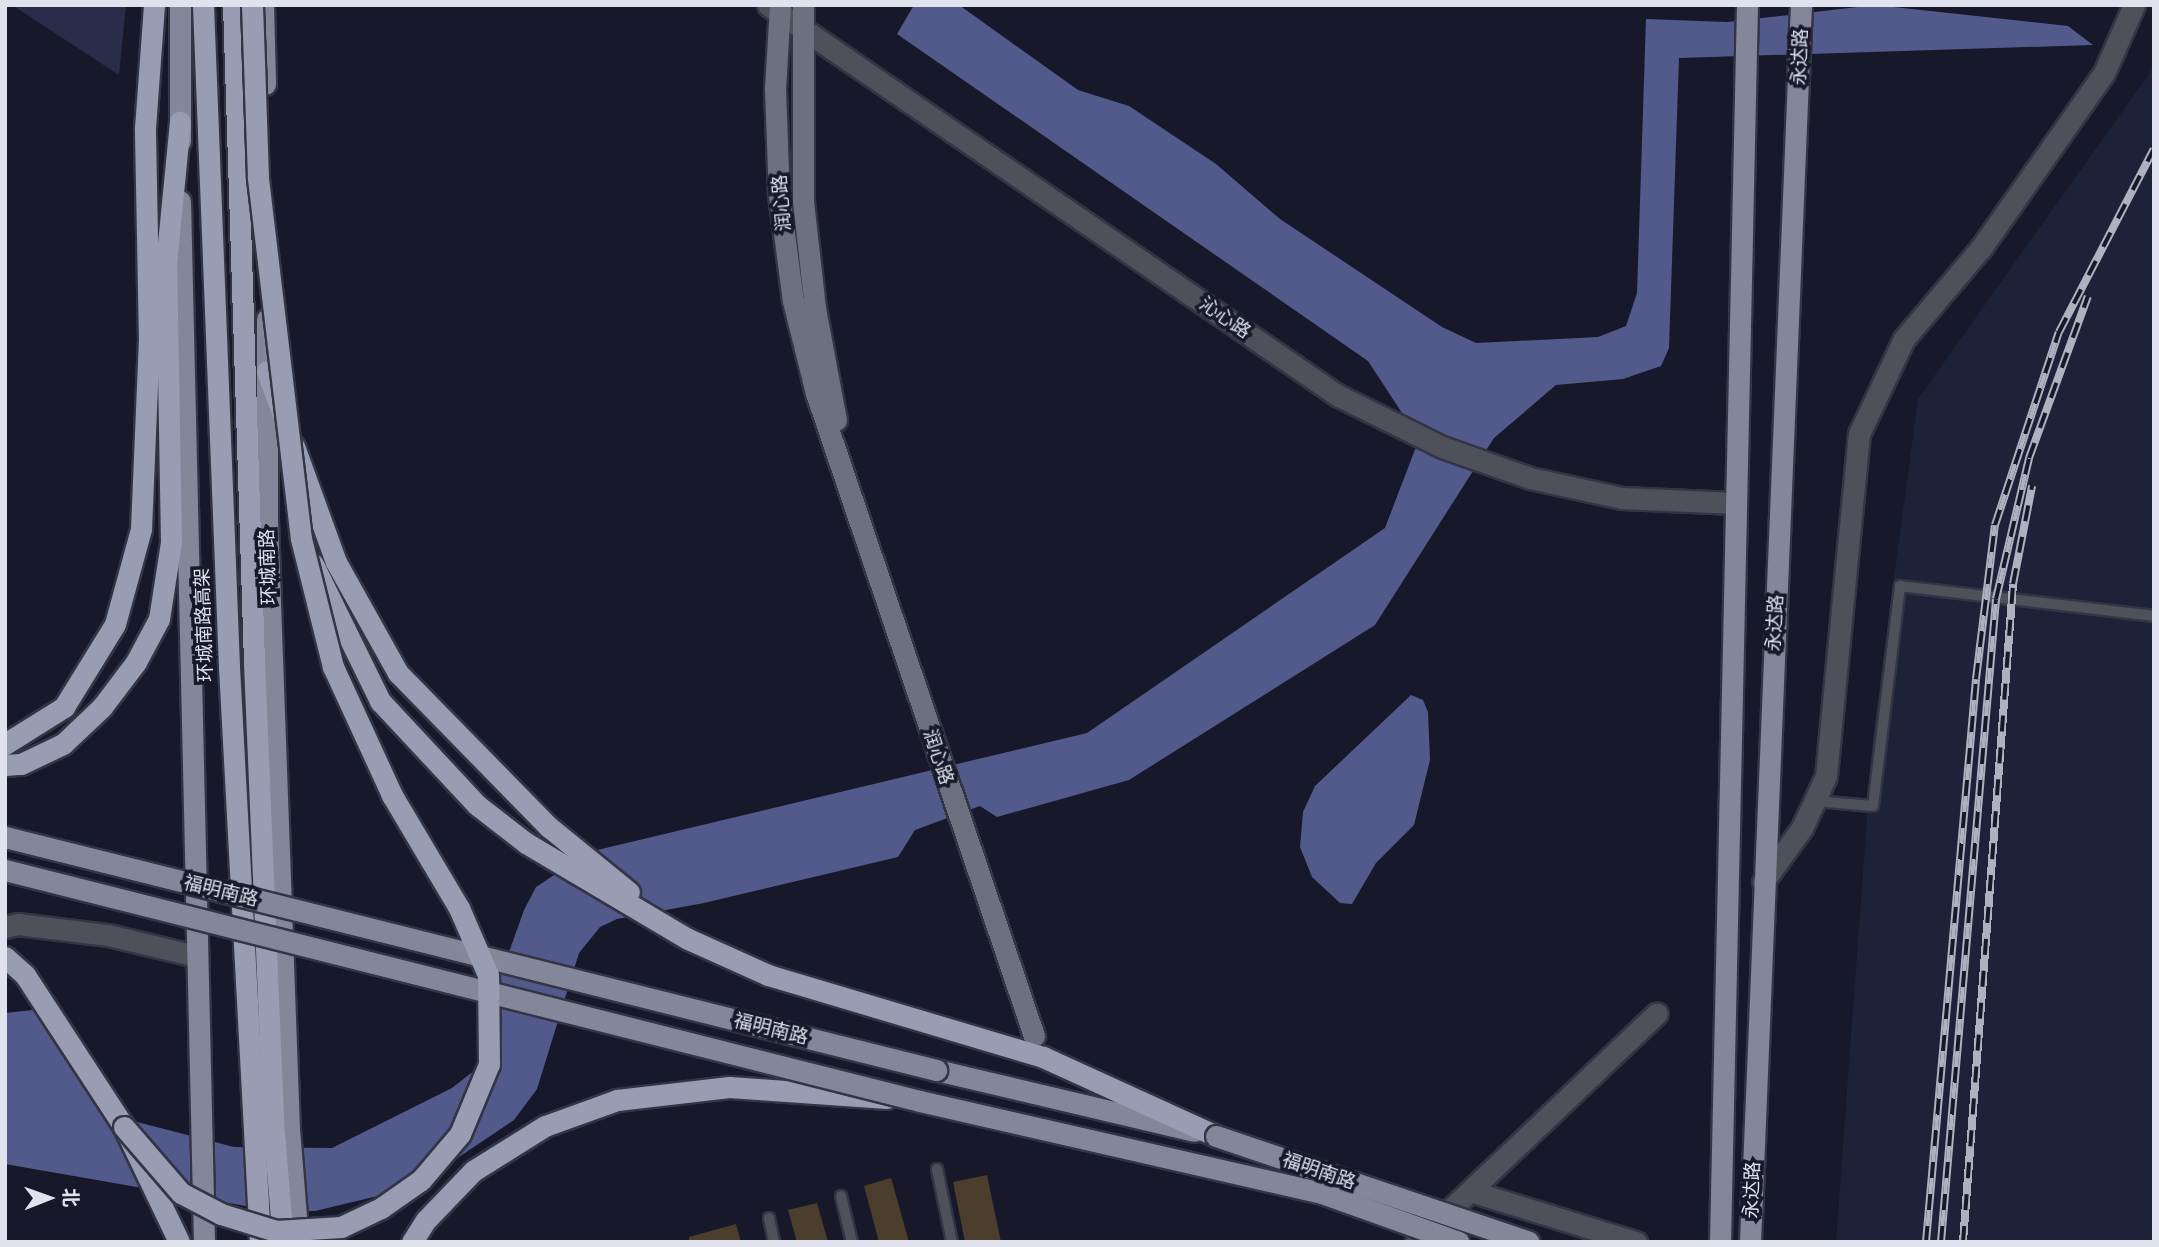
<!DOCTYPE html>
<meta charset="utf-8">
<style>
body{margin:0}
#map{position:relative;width:2159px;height:1247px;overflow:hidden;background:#17192a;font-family:Arial,"Noto Sans SC",sans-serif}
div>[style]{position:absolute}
.built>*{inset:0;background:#1e2238}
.green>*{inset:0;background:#292d49}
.water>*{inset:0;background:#52598b}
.building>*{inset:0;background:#4b3e2d}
.roads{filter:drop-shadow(2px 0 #333545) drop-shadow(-2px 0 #333545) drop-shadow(0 2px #333545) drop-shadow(0 -2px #333545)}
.lane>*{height:10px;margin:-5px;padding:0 5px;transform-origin:5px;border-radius:5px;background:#4f515a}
.street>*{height:21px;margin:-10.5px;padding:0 10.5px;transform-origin:10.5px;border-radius:10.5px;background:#4f515a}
.secondary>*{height:21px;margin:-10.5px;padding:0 10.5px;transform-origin:10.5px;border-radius:10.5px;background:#6d707e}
.primary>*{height:21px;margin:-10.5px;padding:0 10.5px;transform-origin:10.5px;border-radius:10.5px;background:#838799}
.highway>*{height:21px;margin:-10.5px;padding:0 10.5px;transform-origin:10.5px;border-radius:10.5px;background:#989db3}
.rail>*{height:8px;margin-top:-4px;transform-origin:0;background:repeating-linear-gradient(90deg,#17192a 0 16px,#aeb1be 0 32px);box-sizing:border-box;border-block:2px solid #aeb1be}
.bridges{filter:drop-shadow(2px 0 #333545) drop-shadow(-2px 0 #333545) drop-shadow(0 2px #333545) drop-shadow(0 -2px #333545)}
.primary-bridge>*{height:21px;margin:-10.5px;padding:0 10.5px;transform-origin:10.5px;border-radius:10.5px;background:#838799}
.highway-bridge>*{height:21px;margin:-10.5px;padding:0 10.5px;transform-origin:10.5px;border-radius:10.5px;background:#989db3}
span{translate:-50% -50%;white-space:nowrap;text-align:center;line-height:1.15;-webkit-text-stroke:7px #17192a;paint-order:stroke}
.street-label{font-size:19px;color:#e0e3ee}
.frame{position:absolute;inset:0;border:7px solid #e0e3ee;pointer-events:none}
.north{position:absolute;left:14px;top:1163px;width:70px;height:70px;-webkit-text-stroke:5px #17192a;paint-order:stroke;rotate:89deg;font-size:19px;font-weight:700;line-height:28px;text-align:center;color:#e0e3ee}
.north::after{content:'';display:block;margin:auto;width:24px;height:32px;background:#e0e3ee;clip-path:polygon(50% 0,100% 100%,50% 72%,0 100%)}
</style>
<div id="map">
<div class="built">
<i style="clip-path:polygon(2154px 60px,2154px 1242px,1836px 1242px,1873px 736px,1918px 399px,2151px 71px)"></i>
</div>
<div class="green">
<i style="clip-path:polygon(12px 5px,126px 5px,119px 75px)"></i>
</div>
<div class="water">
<i style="clip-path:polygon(914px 5px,959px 5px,1078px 90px,1129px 106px,1216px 164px,1280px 219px,1442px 327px,1476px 343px,1598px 337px,1626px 326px,1637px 293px,1646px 19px,1727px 22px,1875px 5px,2068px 26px,2093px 45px,1679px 58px,1669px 348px,1661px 366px,1623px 379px,1556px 385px,1494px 438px,1375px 625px,1129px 780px,997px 817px,980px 806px,915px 830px,898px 857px,704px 903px,617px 919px,600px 927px,579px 953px,537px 1089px,514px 1120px,441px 1169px,382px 1195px,315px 1211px,274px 1211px,5px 1164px,5px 1013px,42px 1009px,99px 1100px,137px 1122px,234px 1147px,332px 1148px,452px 1088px,480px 1066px,498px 983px,524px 910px,536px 887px,589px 852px,1087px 733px,1385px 528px,1419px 439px,1368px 361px,897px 34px)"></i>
<i style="clip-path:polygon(1411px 695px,1423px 700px,1428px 712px,1430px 760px,1414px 825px,1376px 863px,1352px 904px,1340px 903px,1312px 877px,1300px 847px,1303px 812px,1315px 786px)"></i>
</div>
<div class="building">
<i style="clip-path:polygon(987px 1175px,1001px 1242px,965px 1242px,953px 1182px)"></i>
<i style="clip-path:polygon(891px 1178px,909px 1242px,879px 1242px,864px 1186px)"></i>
<i style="clip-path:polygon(817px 1203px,828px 1242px,797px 1242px,788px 1210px)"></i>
<i style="clip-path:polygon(736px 1224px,741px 1242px,689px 1242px,689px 1237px)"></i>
</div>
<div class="roads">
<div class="lane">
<i style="left:1815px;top:801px;width:58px;rotate:4.9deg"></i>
<i style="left:1873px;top:806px;width:222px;rotate:-83deg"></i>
<i style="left:1900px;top:586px;width:256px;rotate:6.7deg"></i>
<i style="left:937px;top:1169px;width:75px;rotate:78.4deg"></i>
<i style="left:841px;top:1196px;width:47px;rotate:76.6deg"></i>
<i style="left:769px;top:1218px;width:25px;rotate:78deg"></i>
</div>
<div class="street">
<i style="left:768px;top:5px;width:690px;rotate:34.43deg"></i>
<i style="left:1337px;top:395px;width:117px;rotate:26.3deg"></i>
<i style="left:1442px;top:447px;width:93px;rotate:19.4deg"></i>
<i style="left:1530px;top:478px;width:94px;rotate:12.3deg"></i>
<i style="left:1622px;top:498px;width:113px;rotate:2.5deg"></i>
<i style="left:1763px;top:882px;width:67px;rotate:-54.2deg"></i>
<i style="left:1802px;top:828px;width:57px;rotate:-65.2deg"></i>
<i style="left:1826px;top:776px;width:344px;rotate:-84.5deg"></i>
<i style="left:1859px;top:434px;width:105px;rotate:-64.7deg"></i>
<i style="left:1904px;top:339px;width:119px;rotate:-49.8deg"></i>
<i style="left:1981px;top:248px;width:214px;rotate:-54.9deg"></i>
<i style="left:2104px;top:73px;width:74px;rotate:-66.2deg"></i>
<i style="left:5px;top:927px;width:13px;rotate:-13deg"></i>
<i style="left:18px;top:924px;width:91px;rotate:7deg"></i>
<i style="left:108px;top:935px;width:90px;rotate:13.4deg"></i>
<i style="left:1470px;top:1191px;width:174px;rotate:17.1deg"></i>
<i style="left:1416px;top:1242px;width:332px;rotate:-43.5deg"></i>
</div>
<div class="secondary">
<i style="left:780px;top:5px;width:83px;rotate:93.4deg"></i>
<i style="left:775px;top:88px;width:107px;rotate:87.9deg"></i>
<i style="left:779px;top:195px;width:107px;rotate:82.5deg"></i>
<i style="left:793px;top:301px;width:95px;rotate:76deg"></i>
<i style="left:816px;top:393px;width:679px;rotate:71.27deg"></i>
<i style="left:803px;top:5px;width:196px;rotate:90deg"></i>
<i style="left:803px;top:201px;width:108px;rotate:83.6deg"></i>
<i style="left:815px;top:308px;width:114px;rotate:79.4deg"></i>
</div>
<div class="primary">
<i style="left:180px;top:5px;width:136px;rotate:90deg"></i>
<i style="left:263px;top:5px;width:79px;rotate:88.5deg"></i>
<i style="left:180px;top:201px;width:1041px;rotate:88.68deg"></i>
<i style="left:267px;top:319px;width:201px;rotate:90deg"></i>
<i style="left:267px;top:520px;width:609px;rotate:87.93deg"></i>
<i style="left:289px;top:1129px;width:113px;rotate:85.4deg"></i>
<i style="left:936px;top:1070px;width:265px;rotate:13.3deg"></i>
<i style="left:1720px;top:1242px;width:1237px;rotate:-88.75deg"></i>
<i style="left:1750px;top:1242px;width:1238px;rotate:-87.64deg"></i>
</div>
<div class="highway">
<i style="left:203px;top:5px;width:663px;rotate:87.75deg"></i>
<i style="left:229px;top:667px;width:576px;rotate:86.91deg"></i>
<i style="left:233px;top:5px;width:658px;rotate:88.17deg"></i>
<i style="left:254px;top:663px;width:470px;rotate:87.6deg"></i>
<i style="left:274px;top:1133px;width:109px;rotate:85.3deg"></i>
<i style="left:267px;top:371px;width:44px;rotate:69.9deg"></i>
<i style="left:294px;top:446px;width:123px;rotate:70.1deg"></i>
<i style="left:336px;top:562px;width:127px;rotate:60.8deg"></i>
<i style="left:398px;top:673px;width:216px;rotate:45.6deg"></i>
<i style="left:549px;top:827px;width:103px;rotate:39.1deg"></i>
<i style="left:313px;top:564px;width:153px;rotate:63.9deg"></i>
<i style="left:380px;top:701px;width:142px;rotate:47deg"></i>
<i style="left:477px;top:805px;width:62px;rotate:37.8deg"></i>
<i style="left:526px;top:843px;width:188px;rotate:30.7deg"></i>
<i style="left:688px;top:939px;width:88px;rotate:24.2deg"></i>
<i style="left:768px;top:975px;width:287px;rotate:16.6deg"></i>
<i style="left:1043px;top:1057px;width:190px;rotate:24.5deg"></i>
<i style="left:5px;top:744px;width:70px;rotate:-32.1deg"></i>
<i style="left:64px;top:707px;width:97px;rotate:-58.4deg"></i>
<i style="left:115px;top:624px;width:98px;rotate:-74.7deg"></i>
<i style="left:141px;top:529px;width:188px;rotate:-87.6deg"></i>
<i style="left:149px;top:341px;width:213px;rotate:-91.1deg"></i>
<i style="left:145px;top:128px;width:123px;rotate:-85.8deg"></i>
<i style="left:5px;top:765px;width:16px;rotate:-4deg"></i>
<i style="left:21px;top:764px;width:47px;rotate:-25.5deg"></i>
<i style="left:63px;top:744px;width:54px;rotate:-43.5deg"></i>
<i style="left:102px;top:707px;width:56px;rotate:-52.9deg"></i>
<i style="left:136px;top:662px;width:49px;rotate:-61.9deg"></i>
<i style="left:159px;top:619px;width:78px;rotate:-81.1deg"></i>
<i style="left:171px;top:542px;width:278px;rotate:-91deg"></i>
<i style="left:166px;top:264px;width:143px;rotate:-84.4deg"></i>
<i style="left:5px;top:957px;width:27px;rotate:42deg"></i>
<i style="left:25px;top:975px;width:181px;rotate:56.9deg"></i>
<i style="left:124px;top:1127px;width:127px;rotate:64.4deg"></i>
<i style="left:412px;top:1242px;width:26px;rotate:-58deg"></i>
<i style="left:426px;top:1220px;width:68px;rotate:-46.2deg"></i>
<i style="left:473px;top:1171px;width:85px;rotate:-32deg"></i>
<i style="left:545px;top:1126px;width:77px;rotate:-19.9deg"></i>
<i style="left:617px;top:1100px;width:113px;rotate:-6.6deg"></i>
<i style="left:729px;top:1087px;width:158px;rotate:4deg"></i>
</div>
</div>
<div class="rail">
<i style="left:1926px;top:1242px;width:565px;rotate:-84.92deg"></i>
<i style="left:1976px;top:679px;width:155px;rotate:-83deg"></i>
<i style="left:1995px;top:525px;width:203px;rotate:-71.7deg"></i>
<i style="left:2059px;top:332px;width:206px;rotate:-62.6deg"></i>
<i style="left:1941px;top:1242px;width:645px;rotate:-85.11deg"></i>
<i style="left:1996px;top:599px;width:145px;rotate:-76.8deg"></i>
<i style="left:2029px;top:458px;width:172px;rotate:-70deg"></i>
<i style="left:1963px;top:1242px;width:660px;rotate:-85.65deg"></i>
<i style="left:2013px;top:584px;width:100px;rotate:-79deg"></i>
</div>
<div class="bridges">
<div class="primary-bridge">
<i style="left:5px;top:837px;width:960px;rotate:14.05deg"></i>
<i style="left:5px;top:870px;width:944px;rotate:14.17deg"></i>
<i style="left:920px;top:1101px;width:412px;rotate:12.9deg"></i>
<i style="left:1322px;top:1193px;width:145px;rotate:19.7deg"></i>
<i style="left:1216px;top:1136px;width:330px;rotate:18.7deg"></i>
</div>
<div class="highway-bridge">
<i style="left:124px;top:1127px;width:87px;rotate:49.2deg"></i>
<i style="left:181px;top:1193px;width:45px;rotate:27.7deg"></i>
<i style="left:221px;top:1214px;width:58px;rotate:17.2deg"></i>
<i style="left:276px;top:1231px;width:65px;rotate:-3.5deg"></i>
<i style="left:341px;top:1227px;width:44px;rotate:-25.4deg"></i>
<i style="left:381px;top:1208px;width:49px;rotate:-35deg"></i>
<i style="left:421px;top:1180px;width:60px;rotate:-49.7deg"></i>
<i style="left:460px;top:1134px;width:76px;rotate:-67.5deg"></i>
<i style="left:489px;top:1064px;width:89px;rotate:-90.6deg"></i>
<i style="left:488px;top:975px;width:73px;rotate:-113.4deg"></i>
<i style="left:459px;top:908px;width:131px;rotate:-120.7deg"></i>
<i style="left:392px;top:795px;width:141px;rotate:-114.7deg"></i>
<i style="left:333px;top:667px;width:132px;rotate:-104deg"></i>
<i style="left:301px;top:539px;width:365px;rotate:-96.8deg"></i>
<i style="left:258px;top:177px;width:172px;rotate:-92deg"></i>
</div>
</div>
<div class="street-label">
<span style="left:1800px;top:57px;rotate:-88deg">永达路</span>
<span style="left:782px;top:203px;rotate:-95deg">润心路</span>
<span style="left:1225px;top:318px;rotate:34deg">沁心路</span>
<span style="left:268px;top:567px;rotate:-92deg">环城南路</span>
<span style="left:1775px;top:623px;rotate:-87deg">永达路</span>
<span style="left:204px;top:625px;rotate:-92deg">环城南路高架</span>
<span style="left:938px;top:757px;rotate:71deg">润心路</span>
<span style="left:221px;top:891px;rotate:14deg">福明南路</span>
<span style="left:771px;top:1029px;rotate:14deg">福明南路</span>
<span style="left:1319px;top:1171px;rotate:19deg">福明南路</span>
<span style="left:1752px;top:1190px;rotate:-88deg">永达路</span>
</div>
<div class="frame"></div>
<div class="north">北</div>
</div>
